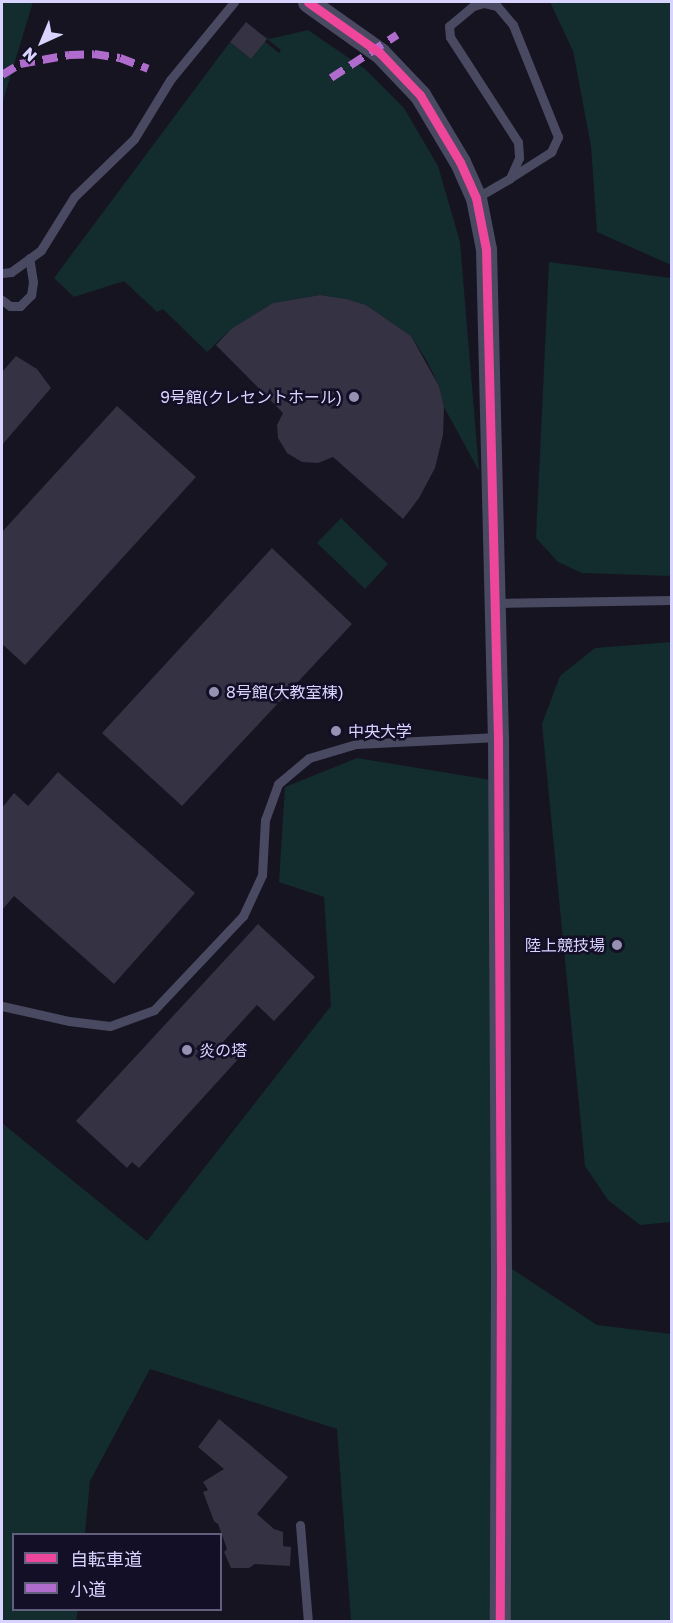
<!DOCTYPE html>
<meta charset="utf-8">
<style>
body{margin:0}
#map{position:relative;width:673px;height:1623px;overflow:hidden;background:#161421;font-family:"Golos Text","Noto Sans JP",sans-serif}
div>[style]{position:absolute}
.green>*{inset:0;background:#132c2d}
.building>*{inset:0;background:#343243}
.service>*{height:9px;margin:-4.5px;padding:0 4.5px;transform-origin:4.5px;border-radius:4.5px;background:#4a4962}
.tertiary>*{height:21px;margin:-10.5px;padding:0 10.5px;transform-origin:10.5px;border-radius:10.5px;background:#4a4962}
.quiet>*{height:8px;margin-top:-4px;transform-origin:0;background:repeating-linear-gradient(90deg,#b06ccc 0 15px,transparent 0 23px)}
.cycleway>*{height:9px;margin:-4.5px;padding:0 4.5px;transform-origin:4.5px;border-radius:4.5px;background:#ed469a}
.dots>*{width:16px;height:16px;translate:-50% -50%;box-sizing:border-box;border:3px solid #130f26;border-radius:50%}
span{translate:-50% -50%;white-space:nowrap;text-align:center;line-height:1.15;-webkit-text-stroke:5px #130f26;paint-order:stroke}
.poi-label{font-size:16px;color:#d9d4ff}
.right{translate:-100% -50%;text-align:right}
.left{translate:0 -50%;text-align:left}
.frame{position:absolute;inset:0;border:3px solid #d9d4ff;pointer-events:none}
.legend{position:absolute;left:12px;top:1533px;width:210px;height:78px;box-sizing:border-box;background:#130f26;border:2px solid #625e7d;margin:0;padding:8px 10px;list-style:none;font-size:18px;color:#d9d4ff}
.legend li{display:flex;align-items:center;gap:12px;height:30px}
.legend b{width:30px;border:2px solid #625e7d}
.north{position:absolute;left:12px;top:12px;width:60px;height:60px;-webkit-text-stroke:4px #130f26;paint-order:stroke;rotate:224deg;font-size:16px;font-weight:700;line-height:24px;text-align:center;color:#d9d4ff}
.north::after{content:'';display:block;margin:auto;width:21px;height:27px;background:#d9d4ff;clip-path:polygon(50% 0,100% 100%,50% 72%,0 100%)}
</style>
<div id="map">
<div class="green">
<i style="clip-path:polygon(2px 2px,33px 2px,2px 104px)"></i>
<i style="clip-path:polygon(550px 2px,671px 2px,671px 265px,597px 232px,591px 146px,573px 51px)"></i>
<i style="clip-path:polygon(308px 30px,365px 69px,404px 108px,438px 166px,460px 242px,479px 471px,444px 407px,439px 386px,427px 361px,411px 336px,366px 305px,347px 299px,320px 295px,273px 303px,231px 329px,207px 352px,163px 309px,157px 312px,124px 281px,74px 297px,54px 278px,230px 42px,251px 59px,256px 53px,249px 47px,258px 36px,279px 53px,281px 50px,258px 32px,269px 39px)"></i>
<i style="clip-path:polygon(549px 262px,671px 278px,671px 576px,582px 573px,558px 562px,536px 538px)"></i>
<i style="clip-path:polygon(341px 518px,388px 564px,365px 589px,317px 543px)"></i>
<i style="clip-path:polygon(671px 642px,671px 1222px,640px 1225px,608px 1200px,585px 1166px,542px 724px,560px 676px,595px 648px)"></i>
<i style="clip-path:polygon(357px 758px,491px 780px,506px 1265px,597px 1325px,671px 1334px,671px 1621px,351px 1621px,337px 1429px,150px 1369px,90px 1481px,85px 1534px,14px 1534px,14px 1610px,78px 1610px,76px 1621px,2px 1621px,2px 1123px,147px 1241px,331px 1006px,324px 897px,279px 882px,285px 787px)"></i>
</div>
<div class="building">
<i style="clip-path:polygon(246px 22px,267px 39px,251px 59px,230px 42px)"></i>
<i style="clip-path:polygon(320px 295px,347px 299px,366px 305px,411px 336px,439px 386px,444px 407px,443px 435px,435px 468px,419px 498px,403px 519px,333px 457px,318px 463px,302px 462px,287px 453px,278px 438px,277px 425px,283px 413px,216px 345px,231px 329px,273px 303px)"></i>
<i style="clip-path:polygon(16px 356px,37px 369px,51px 388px,2px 445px,2px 372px)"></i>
<i style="clip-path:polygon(117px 406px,196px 477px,25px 665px,2px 644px,2px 532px)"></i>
<i style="clip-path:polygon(272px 548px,352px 624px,182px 806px,102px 733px)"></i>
<i style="clip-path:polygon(58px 772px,195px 893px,114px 984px,14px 896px,2px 910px,2px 808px,14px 793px,28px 806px)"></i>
<i style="clip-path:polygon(258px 924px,315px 977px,274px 1021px,257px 1005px,223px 1042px,240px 1057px,139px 1168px,132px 1162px,127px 1168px,76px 1121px)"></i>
<i style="clip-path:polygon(219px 1419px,288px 1477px,257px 1514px,274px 1529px,283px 1532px,283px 1546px,291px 1547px,290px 1566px,255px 1564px,249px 1568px,231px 1568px,224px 1552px,227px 1549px,218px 1524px,214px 1521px,203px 1492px,208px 1490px,203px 1482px,224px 1469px,198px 1447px)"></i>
</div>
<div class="service">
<i style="left:476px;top:198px;width:39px;rotate:-30deg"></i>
<i style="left:510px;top:178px;width:49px;rotate:-32.4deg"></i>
<i style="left:551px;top:152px;width:17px;rotate:-65deg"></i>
<i style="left:558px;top:137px;width:121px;rotate:-111.9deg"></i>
<i style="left:513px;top:25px;width:25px;rotate:-130deg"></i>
<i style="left:497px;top:6px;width:13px;rotate:-167deg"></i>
<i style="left:484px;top:3px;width:11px;rotate:165deg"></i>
<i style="left:473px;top:6px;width:31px;rotate:140deg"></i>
<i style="left:449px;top:26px;width:11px;rotate:85deg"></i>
<i style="left:450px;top:37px;width:125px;rotate:57.1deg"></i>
<i style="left:518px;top:142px;width:16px;rotate:86deg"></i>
<i style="left:519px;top:158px;width:22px;rotate:114deg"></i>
<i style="left:2px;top:273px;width:9px;rotate:-6deg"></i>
<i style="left:11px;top:272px;width:37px;rotate:-36deg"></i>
<i style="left:41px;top:250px;width:62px;rotate:-58.1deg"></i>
<i style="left:74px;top:197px;width:83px;rotate:-44deg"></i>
<i style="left:134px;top:139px;width:69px;rotate:-58.6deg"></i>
<i style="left:170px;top:80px;width:101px;rotate:-50.6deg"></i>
<i style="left:2px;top:300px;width:10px;rotate:37deg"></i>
<i style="left:10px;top:306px;width:10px"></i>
<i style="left:20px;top:306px;width:16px;rotate:-45deg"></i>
<i style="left:31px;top:295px;width:13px;rotate:-81deg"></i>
<i style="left:33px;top:282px;width:24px;rotate:-99deg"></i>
<i style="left:495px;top:603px;width:177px;rotate:-1deg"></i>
<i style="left:2px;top:1006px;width:69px;rotate:12.6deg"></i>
<i style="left:69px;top:1021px;width:41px;rotate:7deg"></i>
<i style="left:110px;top:1026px;width:47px;rotate:-20deg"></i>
<i style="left:154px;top:1010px;width:129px;rotate:-46.6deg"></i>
<i style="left:243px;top:916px;width:45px;rotate:-65.1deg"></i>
<i style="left:262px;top:875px;width:55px;rotate:-86.9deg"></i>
<i style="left:265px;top:820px;width:38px;rotate:-70deg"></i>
<i style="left:278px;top:784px;width:40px;rotate:-40deg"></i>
<i style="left:309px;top:758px;width:49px;rotate:-16.6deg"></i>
<i style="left:356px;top:744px;width:142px;rotate:-2.8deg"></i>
<i style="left:300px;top:1525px;width:97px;rotate:85.3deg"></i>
</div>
<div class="tertiary">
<i style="left:308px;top:2px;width:88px;rotate:35.3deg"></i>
<i style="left:380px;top:53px;width:58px;rotate:46.4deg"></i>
<i style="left:420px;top:95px;width:78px;rotate:59.2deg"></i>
<i style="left:460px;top:162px;width:39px;rotate:66deg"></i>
<i style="left:476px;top:198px;width:52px;rotate:78.9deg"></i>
<i style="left:486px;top:249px;width:488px;rotate:88.6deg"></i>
<i style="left:498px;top:737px;width:533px;rotate:89.68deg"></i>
<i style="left:501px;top:1270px;width:352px;rotate:90.2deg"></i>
</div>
<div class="quiet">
<i style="left:2px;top:75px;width:21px;rotate:-31deg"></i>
<i style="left:20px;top:64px;width:50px;rotate:-10.4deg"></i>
<i style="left:69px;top:55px;width:25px;rotate:-2deg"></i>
<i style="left:94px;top:54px;width:26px;rotate:9deg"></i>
<i style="left:120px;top:58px;width:30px;rotate:21deg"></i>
<i style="left:331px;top:78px;width:79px;rotate:-33.1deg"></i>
</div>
<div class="cycleway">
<i style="left:308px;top:2px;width:88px;rotate:35.3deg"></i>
<i style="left:380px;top:53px;width:58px;rotate:46.4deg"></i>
<i style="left:420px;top:95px;width:78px;rotate:59.2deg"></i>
<i style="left:460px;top:162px;width:39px;rotate:66deg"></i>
<i style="left:476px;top:198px;width:52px;rotate:78.9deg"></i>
<i style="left:486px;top:249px;width:488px;rotate:88.6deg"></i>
<i style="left:498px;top:737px;width:533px;rotate:89.68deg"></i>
<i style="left:501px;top:1270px;width:352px;rotate:90.2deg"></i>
</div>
<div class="dots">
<i style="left:354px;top:397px;background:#9591b1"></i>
<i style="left:214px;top:692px;background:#9591b1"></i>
<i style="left:336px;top:731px;background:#9591b1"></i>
<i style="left:617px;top:945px;background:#9591b1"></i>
<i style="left:187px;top:1050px;background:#9591b1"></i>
</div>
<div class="poi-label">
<span class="right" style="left:342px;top:397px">9号館(クレセントホール)</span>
<span class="left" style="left:226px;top:692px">8号館(大教室棟)</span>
<span class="left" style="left:348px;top:731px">中央大学</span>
<span class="right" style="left:605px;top:945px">陸上競技場</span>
<span class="left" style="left:199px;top:1050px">炎の塔</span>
</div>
<div class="frame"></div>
<ul class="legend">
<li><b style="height:8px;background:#ed469a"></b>自転車道</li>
<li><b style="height:8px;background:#b06ccc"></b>小道</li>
</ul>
<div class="north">N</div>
</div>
